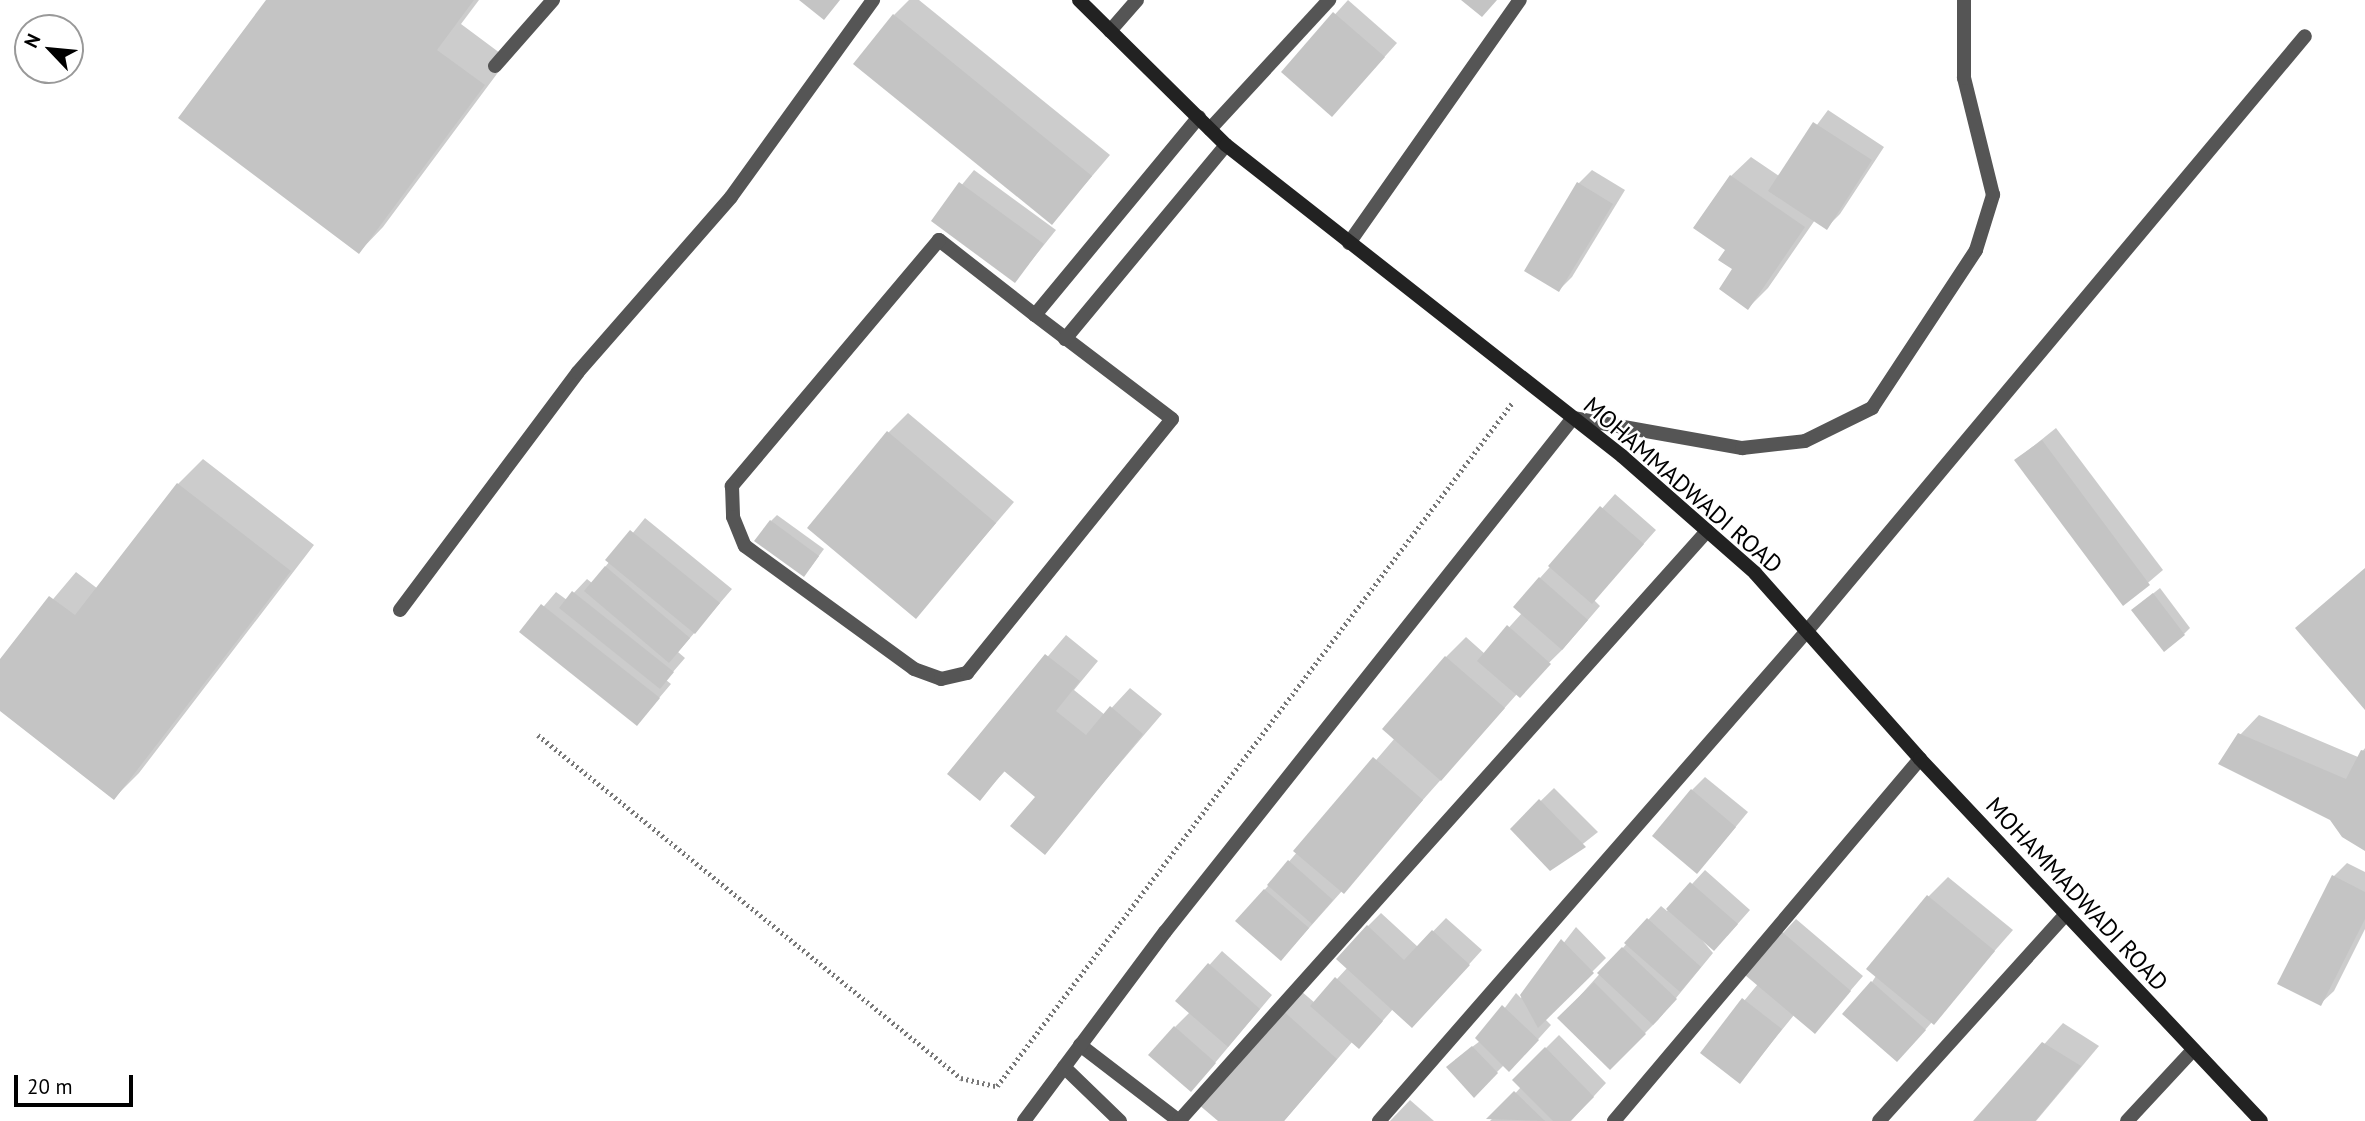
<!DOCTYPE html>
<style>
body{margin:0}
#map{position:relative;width:2365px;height:1121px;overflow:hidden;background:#fff;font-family:"PT Sans",sans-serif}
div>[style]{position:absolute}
.shadow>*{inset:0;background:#0003}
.building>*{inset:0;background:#c4c4c4}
.path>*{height:4.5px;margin-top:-2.25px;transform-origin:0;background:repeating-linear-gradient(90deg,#777 0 2px,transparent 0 5.5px)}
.service>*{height:14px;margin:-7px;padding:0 7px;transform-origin:7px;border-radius:7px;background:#555}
.minor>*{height:14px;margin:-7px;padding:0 7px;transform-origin:7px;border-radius:7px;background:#555}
.secondary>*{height:14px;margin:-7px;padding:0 7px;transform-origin:7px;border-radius:7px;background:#222}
span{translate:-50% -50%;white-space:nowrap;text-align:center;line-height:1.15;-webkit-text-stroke:5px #fff;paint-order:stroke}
.street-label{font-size:24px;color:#000}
.north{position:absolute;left:14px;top:14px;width:70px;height:70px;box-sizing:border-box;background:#fff;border:2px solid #999;border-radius:50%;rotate:296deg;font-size:19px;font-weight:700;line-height:28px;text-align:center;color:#000}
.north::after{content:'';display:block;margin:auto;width:24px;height:32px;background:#000;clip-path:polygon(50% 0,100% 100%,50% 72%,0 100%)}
.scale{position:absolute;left:14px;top:1075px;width:119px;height:32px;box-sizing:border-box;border:4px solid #000;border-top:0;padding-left:9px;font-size:21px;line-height:24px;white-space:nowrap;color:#000;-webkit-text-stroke:5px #fff;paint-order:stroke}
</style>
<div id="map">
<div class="shadow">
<i style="clip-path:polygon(268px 0,479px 0,461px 24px,508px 59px,383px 227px,359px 252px)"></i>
<i style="clip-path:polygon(909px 0,919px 0,1110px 155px,1052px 223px,894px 15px)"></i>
<i style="clip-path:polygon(1348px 0,1397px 43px,1345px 101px,1283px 72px)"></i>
<i style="clip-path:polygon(1828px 110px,1884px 147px,1840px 214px,1826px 228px,1815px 220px,1768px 288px,1748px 308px,1727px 250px,1731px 176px,1751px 157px,1779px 176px)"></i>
<i style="clip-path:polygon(974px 170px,1056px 230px,1015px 281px,933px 220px)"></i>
<i style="clip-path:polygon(1592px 170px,1625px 190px,1572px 277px,1559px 290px,1578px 184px)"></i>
<i style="clip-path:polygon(908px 413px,1014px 502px,916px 617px,888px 433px)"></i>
<i style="clip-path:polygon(2056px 428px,2163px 570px,2123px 604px,2016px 460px)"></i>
<i style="clip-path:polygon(203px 459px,314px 545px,139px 773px,114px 798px,0 709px,0 662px,76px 572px,98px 589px,178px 484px)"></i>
<i style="clip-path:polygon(1615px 494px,1656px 530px,1594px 600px,1600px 606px,1563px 649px,1517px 694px,1294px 945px,1238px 921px,1395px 738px,1384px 729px,1446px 657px,1466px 637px,1485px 654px,1522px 613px,1540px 578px)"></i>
<i style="clip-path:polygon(777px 515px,824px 549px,810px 568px,771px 521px)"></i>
<i style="clip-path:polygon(645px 518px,732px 589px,678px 652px,685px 658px,666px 680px,671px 684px,637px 724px,522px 632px,556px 592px,567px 600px,587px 579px,592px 583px)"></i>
<i style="clip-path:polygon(2160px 588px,2190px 628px,2184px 634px,2140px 604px)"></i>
<i style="clip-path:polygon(1066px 635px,1098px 661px,1074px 690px,1105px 715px,1130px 688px,1162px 714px,1044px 852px,1038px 796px,1006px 770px,980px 798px,949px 773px)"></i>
<i style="clip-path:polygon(2259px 715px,2358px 757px,2365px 748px,2365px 849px,2240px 735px)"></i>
<i style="clip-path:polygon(1705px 777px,1748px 812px,1710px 858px,1692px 790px)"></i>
<i style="clip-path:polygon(1554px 788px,1598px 832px,1551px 869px,1512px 829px)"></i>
<i style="clip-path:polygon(2347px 863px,2365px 872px,2365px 929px,2334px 991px,2320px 1004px,2334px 876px)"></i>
<i style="clip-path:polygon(1705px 870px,1750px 910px,1727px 936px,1696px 933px,1713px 953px,1658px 1020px,1610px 1068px,1560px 1018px,1648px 920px,1661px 906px,1667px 911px)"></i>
<i style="clip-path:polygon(1948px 877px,2013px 930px,1910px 1047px,1872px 982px,1928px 897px)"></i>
<i style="clip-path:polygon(1381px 913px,1418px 947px,1446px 918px,1482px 950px,1425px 1013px,1393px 1009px,1372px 1033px,1353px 1041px,1284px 1121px,1220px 1121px,1201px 1104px,1301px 991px,1315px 1003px,1348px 967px,1368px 926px)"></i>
<i style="clip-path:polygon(1796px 919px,1863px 976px,1815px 1032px,1794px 1015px,1740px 1082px,1702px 1052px,1758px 984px,1783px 933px)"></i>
<i style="clip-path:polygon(1576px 927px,1606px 958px,1545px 1019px,1551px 1025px,1522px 1057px,1504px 1065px,1474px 1095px,1455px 1060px,1480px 1041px,1516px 993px,1521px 998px)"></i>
<i style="clip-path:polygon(1222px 951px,1272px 995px,1204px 1076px,1175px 1027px,1190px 1012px,1177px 1001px)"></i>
<i style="clip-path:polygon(2063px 1023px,2099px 1046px,2036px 1121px,1976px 1121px)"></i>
<i style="clip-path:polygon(1559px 1035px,1606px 1083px,1571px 1121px,1490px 1121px,1521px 1087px,1514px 1080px)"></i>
<i style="clip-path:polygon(1410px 1100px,1434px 1121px,1390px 1121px)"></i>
</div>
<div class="building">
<i style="clip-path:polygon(266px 0,474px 0,437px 50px,485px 85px,359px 254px,178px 118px)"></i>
<i style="clip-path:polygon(799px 0,840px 0,824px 20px)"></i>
<i style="clip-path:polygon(1461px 0,1497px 0,1482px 17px)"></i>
<i style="clip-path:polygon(1333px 12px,1385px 57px,1332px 117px,1281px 72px)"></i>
<i style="clip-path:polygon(893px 14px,1092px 176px,1052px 225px,853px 64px)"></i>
<i style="clip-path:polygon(1813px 122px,1872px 160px,1827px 230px,1768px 191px)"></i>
<i style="clip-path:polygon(1730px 175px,1805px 227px,1748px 310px,1719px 289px,1732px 269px,1718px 260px,1725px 250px,1693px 228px)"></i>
<i style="clip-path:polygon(959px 182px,1044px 244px,1015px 283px,931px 221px)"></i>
<i style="clip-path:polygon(1577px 182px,1613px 204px,1559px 292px,1524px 271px)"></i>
<i style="clip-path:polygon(887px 431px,996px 523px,916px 619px,807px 528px)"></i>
<i style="clip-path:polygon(2042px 440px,2150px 585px,2123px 606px,2014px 460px)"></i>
<i style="clip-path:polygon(177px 483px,291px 571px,114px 800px,0 711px,0 659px,49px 596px,75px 615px)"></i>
<i style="clip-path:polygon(1600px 506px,1644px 544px,1592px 604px,1548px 566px)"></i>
<i style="clip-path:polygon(770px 520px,819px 556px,804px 577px,754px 541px)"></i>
<i style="clip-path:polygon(630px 530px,720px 603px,695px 634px,605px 560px)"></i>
<i style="clip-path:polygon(605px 566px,690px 638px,669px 663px,584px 591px)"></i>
<i style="clip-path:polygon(2365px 568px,2365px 710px,2295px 628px)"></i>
<i style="clip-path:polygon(1539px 577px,1588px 620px,1562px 650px,1513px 607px)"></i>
<i style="clip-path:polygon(572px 591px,674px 672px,660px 689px,559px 608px)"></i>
<i style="clip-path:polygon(2153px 593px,2185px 635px,2164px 652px,2131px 610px)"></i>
<i style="clip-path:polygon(541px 604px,660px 698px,637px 726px,519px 632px)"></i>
<i style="clip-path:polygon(1507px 625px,1551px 664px,1520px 698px,1477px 661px)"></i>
<i style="clip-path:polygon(1045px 654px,1080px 681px,1056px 711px,1086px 735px,1110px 706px,1143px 734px,1045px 855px,1010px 826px,1035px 797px,1004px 771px,980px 801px,947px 774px)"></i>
<i style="clip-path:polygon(1445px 656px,1505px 708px,1441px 781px,1382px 729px)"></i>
<i style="clip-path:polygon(2238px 733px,2346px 779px,2361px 750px,2365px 751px,2365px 851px,2342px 837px,2330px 820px,2218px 764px)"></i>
<i style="clip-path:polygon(1373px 757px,1423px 800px,1344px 894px,1293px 851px)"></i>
<i style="clip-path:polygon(1691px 789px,1736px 827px,1697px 874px,1652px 836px)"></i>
<i style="clip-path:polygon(1539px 799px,1586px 847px,1550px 871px,1510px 829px)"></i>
<i style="clip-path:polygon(1288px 860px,1333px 900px,1312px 924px,1267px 885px)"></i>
<i style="clip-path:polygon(2332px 875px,2365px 892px,2365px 919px,2321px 1006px,2277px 984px)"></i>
<i style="clip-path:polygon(1690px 882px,1738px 924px,1714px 951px,1666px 909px)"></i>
<i style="clip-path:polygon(1264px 889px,1309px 928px,1281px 961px,1235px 921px)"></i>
<i style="clip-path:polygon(1927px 895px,1995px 951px,1934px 1025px,1866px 969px)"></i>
<i style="clip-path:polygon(1647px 918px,1701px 967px,1680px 992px,1624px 943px)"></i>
<i style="clip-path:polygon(1367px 925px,1404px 960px,1432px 930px,1470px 965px,1412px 1028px,1336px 959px)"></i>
<i style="clip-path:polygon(1781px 931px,1851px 991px,1815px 1034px,1745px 975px)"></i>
<i style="clip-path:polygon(1561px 939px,1594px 973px,1538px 1028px,1520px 995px)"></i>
<i style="clip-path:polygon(1622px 947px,1677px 999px,1653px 1025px,1597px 973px)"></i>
<i style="clip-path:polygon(1208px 963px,1260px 1009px,1228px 1047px,1175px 1001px)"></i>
<i style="clip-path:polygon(1335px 977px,1383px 1021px,1359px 1049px,1310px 1006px)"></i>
<i style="clip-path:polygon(1871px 981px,1926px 1030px,1897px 1062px,1842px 1014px)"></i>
<i style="clip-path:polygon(1594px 982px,1646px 1034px,1610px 1070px,1557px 1018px)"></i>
<i style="clip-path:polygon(1742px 998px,1782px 1029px,1740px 1084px,1700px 1053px)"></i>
<i style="clip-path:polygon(1502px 1005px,1539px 1040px,1509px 1072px,1475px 1038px)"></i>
<i style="clip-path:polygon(1281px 1009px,1337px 1059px,1284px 1121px,1218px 1121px,1198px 1104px)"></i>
<i style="clip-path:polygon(1174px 1026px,1216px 1063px,1191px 1092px,1148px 1055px)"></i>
<i style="clip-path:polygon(2042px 1042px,2081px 1066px,2035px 1121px,1973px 1121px)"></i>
<i style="clip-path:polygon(1472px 1046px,1498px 1073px,1474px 1098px,1446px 1067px)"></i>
<i style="clip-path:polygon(1545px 1047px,1594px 1097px,1570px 1121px,1553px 1121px,1512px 1080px)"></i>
<i style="clip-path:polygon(1514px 1091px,1545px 1121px,1486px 1119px)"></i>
</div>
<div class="path">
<i style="left:538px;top:735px;width:545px;rotate:39.04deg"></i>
<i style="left:961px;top:1078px;width:37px;rotate:13deg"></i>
<i style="left:997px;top:1086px;width:855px;rotate:-52.98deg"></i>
</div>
<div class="service">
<i style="left:1035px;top:315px;width:122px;rotate:-142deg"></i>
<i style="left:939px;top:240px;width:322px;rotate:130.1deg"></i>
<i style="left:732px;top:486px;width:31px;rotate:88deg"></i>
<i style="left:733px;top:517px;width:31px;rotate:68deg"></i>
<i style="left:745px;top:546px;width:209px;rotate:36deg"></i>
<i style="left:914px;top:669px;width:29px;rotate:20deg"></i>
<i style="left:941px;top:679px;width:27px;rotate:-13deg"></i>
<i style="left:967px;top:673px;width:326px;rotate:-51.1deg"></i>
<i style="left:1172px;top:419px;width:172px;rotate:-142.8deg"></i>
<i style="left:1035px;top:315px;width:257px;rotate:-50.4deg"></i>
<i style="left:1065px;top:339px;width:252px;rotate:-50.3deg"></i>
</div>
<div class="minor">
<i style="left:1110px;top:31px;width:41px;rotate:-48.9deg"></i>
<i style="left:495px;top:66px;width:88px;rotate:-48.7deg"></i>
<i style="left:1210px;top:129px;width:176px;rotate:-47.3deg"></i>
<i style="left:1349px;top:243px;width:297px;rotate:-54.9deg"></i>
<i style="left:400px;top:610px;width:297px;rotate:-53.2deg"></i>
<i style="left:578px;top:372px;width:232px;rotate:-48.8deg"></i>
<i style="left:731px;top:197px;width:243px;rotate:-54.2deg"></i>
<i style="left:1080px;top:1045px;width:125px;rotate:37.5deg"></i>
<i style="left:1064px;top:1067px;width:78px;rotate:44deg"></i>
<i style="left:1024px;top:1121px;width:236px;rotate:-53.3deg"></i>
<i style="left:1165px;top:932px;width:656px;rotate:-51.56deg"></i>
<i style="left:1573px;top:418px;width:172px;rotate:10.1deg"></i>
<i style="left:1742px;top:448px;width:63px;rotate:-6.3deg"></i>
<i style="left:1805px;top:441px;width:75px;rotate:-26.2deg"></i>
<i style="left:1872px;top:408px;width:189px;rotate:-56.6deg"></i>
<i style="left:1976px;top:250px;width:58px;rotate:-72.8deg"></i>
<i style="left:1993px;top:195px;width:121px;rotate:-103.9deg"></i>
<i style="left:1964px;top:78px;width:78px;rotate:-90deg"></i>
<i style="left:1179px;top:1121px;width:792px;rotate:-48.17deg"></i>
<i style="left:1379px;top:1121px;width:649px;rotate:-48.87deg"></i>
<i style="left:1806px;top:632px;width:777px;rotate:-50.06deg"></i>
<i style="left:1614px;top:1121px;width:474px;rotate:-49.8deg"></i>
<i style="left:1879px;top:1121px;width:279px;rotate:-47.9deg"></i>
<i style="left:2127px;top:1121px;width:97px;rotate:-47.1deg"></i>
</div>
<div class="secondary">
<i style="left:1079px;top:0;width:206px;rotate:44.6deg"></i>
<i style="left:1226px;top:145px;width:504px;rotate:38.14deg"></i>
<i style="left:1622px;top:456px;width:177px;rotate:41.3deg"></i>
<i style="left:1755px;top:573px;width:249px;rotate:48.4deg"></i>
<i style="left:1920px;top:759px;width:497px;rotate:46.7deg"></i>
</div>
<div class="street-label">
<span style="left:1683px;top:485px;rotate:41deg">MOHAMMADWADI ROAD</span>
<span style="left:2077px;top:894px;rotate:47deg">MOHAMMADWADI ROAD</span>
</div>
<div class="north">N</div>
<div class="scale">20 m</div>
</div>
